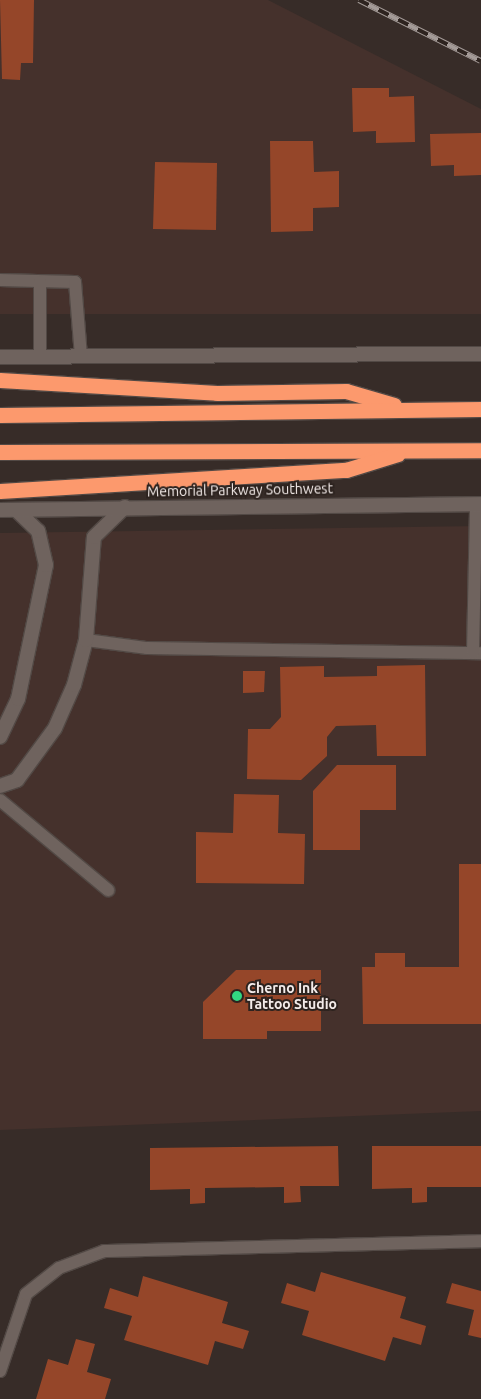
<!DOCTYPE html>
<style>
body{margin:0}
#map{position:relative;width:481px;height:1399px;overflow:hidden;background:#372c28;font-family:Ubuntu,sans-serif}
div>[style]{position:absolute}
.commercial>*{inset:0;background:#45312c}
.building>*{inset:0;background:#954629}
.roads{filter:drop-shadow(1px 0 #524945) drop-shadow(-1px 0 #524945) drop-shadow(0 1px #524945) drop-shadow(0 -1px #524945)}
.service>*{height:12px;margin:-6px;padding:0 6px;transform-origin:6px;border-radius:6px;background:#6f635e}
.minor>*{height:14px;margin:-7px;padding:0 7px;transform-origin:7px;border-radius:7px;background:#6f635e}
.secondary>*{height:14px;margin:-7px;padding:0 7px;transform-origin:7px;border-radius:7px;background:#6f635e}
.motorway>*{height:15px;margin:-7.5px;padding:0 7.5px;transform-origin:7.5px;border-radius:7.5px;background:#fc996d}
.rail>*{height:5.5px;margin-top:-2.75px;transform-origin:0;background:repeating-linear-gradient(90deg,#2d231f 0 11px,#a49b98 0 22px);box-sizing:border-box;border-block:1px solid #a49b98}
.dots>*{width:14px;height:14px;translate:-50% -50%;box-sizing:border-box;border:2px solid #2d231f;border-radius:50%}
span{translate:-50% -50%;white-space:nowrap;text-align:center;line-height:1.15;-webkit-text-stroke:4px #2d231f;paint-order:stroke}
.street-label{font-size:14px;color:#f4ecea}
.poi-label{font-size:14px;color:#f4ecea;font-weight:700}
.left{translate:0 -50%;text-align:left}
</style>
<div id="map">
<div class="commercial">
<i style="clip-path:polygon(0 0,268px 0,481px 109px,481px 314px,0 314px)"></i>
<i style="clip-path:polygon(481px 526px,481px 1111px,0 1130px,0 533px)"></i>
</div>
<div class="building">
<i style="clip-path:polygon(0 0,34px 0,33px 63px,21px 63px,20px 80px,2px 79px)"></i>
<i style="clip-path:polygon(352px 88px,389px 88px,389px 97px,414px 96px,415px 142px,376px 143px,376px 131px,353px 132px)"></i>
<i style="clip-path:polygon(481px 133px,481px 175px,454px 176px,454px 165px,431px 166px,430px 134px)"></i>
<i style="clip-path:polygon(270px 141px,313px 141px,314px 172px,339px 171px,339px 207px,313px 208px,313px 231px,271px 232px)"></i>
<i style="clip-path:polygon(155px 162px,217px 163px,216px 230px,153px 229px)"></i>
<i style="clip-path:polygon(425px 665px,426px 756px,377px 756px,376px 725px,336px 726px,327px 737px,327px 756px,301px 780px,247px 779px,248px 729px,270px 729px,281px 717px,280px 667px,324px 666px,324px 677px,377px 676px,377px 666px)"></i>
<i style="clip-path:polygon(243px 671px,265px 671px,264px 692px,243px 693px)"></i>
<i style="clip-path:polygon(337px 765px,396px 765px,396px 810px,360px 810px,360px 850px,313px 850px,313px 791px)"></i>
<i style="clip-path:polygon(234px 794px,279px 795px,278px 833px,305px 834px,304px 884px,196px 883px,196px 832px,233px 833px)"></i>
<i style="clip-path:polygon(459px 864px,481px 864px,481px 1024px,363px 1024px,362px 967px,375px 967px,375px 953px,405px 953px,405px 967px,459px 967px)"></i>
<i style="clip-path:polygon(236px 970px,321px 970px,321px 1031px,267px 1031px,267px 1039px,203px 1039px,203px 1002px)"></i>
<i style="clip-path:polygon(338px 1146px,339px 1186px,300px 1186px,301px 1202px,284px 1203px,284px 1187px,205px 1188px,205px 1203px,190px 1204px,190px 1189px,150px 1190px,150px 1148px)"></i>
<i style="clip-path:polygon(372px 1146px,481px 1146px,481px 1187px,427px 1187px,427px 1202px,412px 1203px,412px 1188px,372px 1189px)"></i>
<i style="clip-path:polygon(321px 1272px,406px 1297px,400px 1318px,426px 1326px,421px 1345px,393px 1337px,385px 1361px,302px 1335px,309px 1311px,281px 1303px,287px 1283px,315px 1292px)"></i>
<i style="clip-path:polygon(143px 1276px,228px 1302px,222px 1323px,249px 1331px,243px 1349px,215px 1341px,208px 1365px,124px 1340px,132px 1316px,104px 1308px,110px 1288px,138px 1297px)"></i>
<i style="clip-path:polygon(452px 1283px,481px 1291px,481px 1338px,468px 1335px,474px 1310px,446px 1303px)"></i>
<i style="clip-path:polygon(76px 1339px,95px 1344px,87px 1372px,111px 1379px,105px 1399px,36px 1399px,48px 1359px,68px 1365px)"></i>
</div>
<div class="roads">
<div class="service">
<i style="left:0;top:280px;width:75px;rotate:1.5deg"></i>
<i style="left:75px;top:282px;width:74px;rotate:85.4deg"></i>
<i style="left:40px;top:356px;width:74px;rotate:-90deg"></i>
<i style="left:86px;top:640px;width:62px;rotate:7.5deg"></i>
<i style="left:147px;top:648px;width:334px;rotate:0.9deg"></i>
<i style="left:473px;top:653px;width:149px;rotate:-88.8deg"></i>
<i style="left:0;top:800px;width:141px;rotate:39.8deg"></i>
<i style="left:0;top:1371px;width:81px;rotate:-71.3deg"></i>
<i style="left:26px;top:1294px;width:42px;rotate:-38.2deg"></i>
<i style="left:59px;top:1268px;width:48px;rotate:-20.7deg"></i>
<i style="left:104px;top:1251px;width:377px;rotate:-1.5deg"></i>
</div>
<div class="minor">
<i style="left:0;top:737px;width:42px;rotate:-64.7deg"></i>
<i style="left:18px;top:699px;width:137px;rotate:-78.2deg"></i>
<i style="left:46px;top:565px;width:35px;rotate:-103deg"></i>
<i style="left:38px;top:531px;width:30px;rotate:-136deg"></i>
<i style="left:0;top:786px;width:18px;rotate:-19deg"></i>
<i style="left:17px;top:780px;width:64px;rotate:-53.8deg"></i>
<i style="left:55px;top:728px;width:47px;rotate:-66.2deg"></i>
<i style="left:74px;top:685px;width:47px;rotate:-75.1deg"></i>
<i style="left:86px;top:640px;width:103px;rotate:-85.6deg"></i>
<i style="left:94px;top:537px;width:43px;rotate:-44.1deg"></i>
</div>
<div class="secondary">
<i style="left:0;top:357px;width:481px;rotate:-0.4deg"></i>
<i style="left:0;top:510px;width:481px;rotate:-0.7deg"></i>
</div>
<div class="motorway">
<i style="left:0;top:380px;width:217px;rotate:3.4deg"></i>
<i style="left:217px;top:393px;width:129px;rotate:-0.9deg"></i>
<i style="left:346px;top:391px;width:50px;rotate:16.3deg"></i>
<i style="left:0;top:415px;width:481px;rotate:-0.7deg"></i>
<i style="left:0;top:452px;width:481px;rotate:-0.2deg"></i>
<i style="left:0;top:491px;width:347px;rotate:-3.5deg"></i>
<i style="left:346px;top:470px;width:54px;rotate:-17.1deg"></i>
</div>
</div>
<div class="rail">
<i style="left:359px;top:0;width:136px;rotate:26.6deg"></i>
</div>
<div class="dots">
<i style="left:237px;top:996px;background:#32d882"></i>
</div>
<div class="street-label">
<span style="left:240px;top:490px;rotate:-1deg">Memorial Parkway Southwest</span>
</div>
<div class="poi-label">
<span class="left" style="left:247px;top:996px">Cherno Ink<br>Tattoo Studio</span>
</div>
</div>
